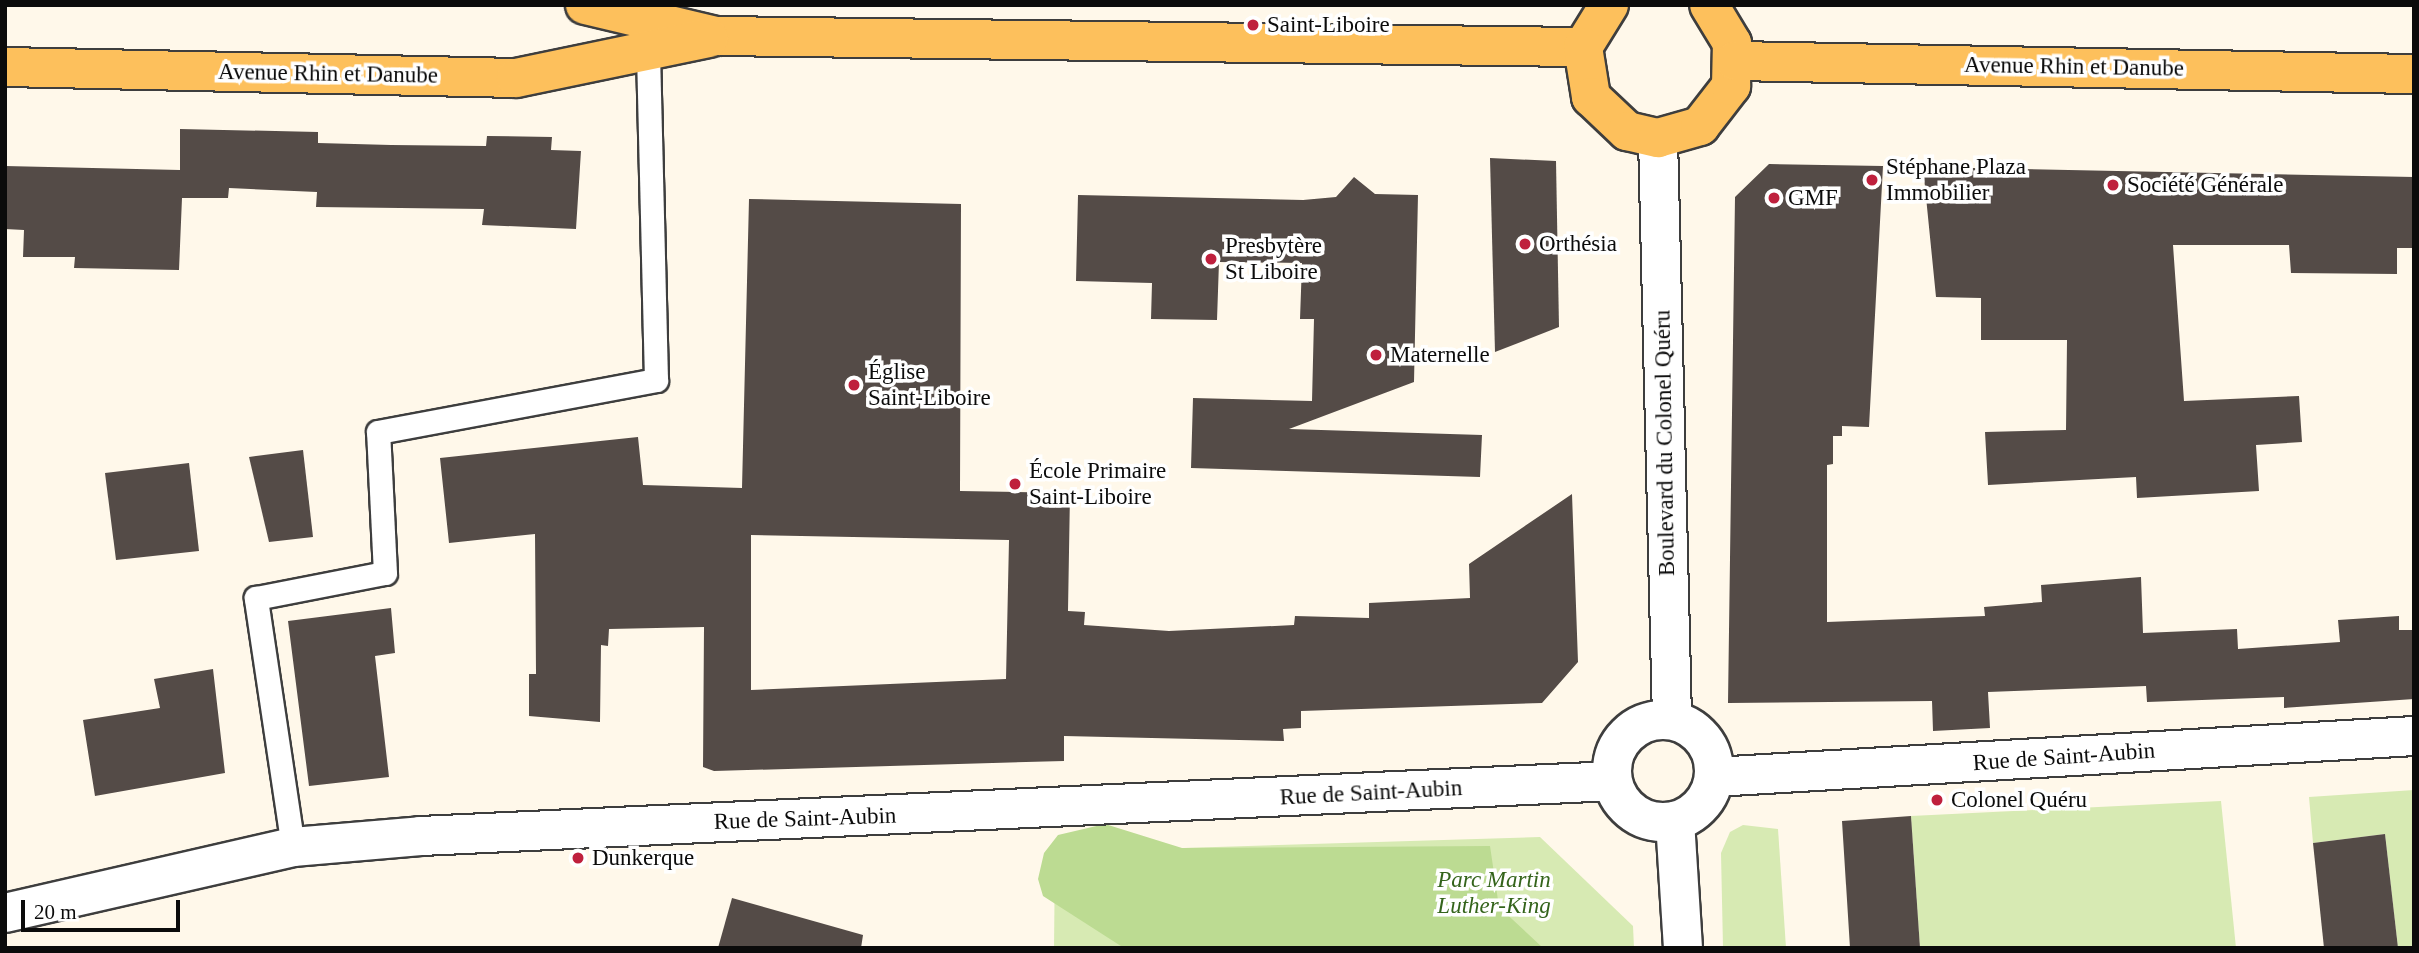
<!DOCTYPE html>
<meta charset="utf-8">
<style>
body{margin:0}
#map{position:relative;width:2419px;height:953px;overflow:hidden;background:#fff8ea;font-family:"Times New Roman",serif}
div>[style]{position:absolute}
.green>*{inset:0;background:#d7eab3}
.forest>*{inset:0;background:#bcdb92}
.building>*{inset:0;background:#544b47}
.roads{filter:drop-shadow(2px 0 #3e3e3e) drop-shadow(-2px 0 #3e3e3e) drop-shadow(0 2px #3e3e3e) drop-shadow(0 -2px #3e3e3e)}
.lane>*{height:23px;margin:-11.5px;padding:0 11.5px;transform-origin:11.5px;border-radius:11.5px;background:#fff}
.street>*{height:38px;margin:-19px;padding:0 19px;transform-origin:19px;border-radius:19px;background:#fff}
.street>.ring{margin:-19px;padding:0;box-sizing:content-box;background:none;border:38px solid #fff;border-radius:50%}
.primary>*{height:38px;margin:-19px;padding:0 19px;transform-origin:19px;border-radius:19px;background:#fdc05c}
.dots>*{width:19px;height:19px;translate:-50% -50%;box-sizing:border-box;border:4px solid #fff;border-radius:50%}
span{translate:-50% -50%;white-space:nowrap;text-align:center;line-height:1.15;-webkit-text-stroke:7px #fff;paint-order:stroke}
.poi-label{font-size:23px;color:#0b0b0b}
.left{translate:0 -50%;text-align:left}
.street-label{font-size:23px;color:#0b0b0b}
.park-label{font-size:23px;color:#34641b;font-style:italic}
.frame{position:absolute;inset:0;border:7px solid #0b0b0b;pointer-events:none}
.scale{position:absolute;left:21px;top:900px;width:159px;height:32px;box-sizing:border-box;border:4px solid #0b0b0b;border-top:0;padding-left:9px;font-size:21px;line-height:24px;white-space:nowrap;color:#0b0b0b;-webkit-text-stroke:5px #fff;paint-order:stroke}
</style>
<div id="map">
<div class="green">
<i style="clip-path:polygon(2414px 790px,2414px 948px,2398px 948px,2385px 834px,2313px 843px,2309px 797px)"></i>
<i style="clip-path:polygon(2221px 801px,2236px 948px,1920px 948px,1911px 816px)"></i>
<i style="clip-path:polygon(1743px 825px,1778px 829px,1786px 948px,1723px 948px,1721px 853px,1730px 832px)"></i>
<i style="clip-path:polygon(1540px 837px,1633px 926px,1634px 948px,1054px 948px,1055px 852px)"></i>
</div>
<div class="forest">
<i style="clip-path:polygon(1105px 824px,1182px 848px,1490px 846px,1499px 907px,1542px 947px,1607px 948px,1124px 948px,1043px 896px,1038px 879px,1044px 853px,1058px 835px)"></i>
</div>
<div class="building">
<i style="clip-path:polygon(180px 129px,318px 132px,318px 143px,391px 145px,486px 146px,487px 136px,552px 137px,551px 150px,581px 151px,576px 229px,482px 225px,484px 209px,316px 207px,317px 192px,229px 188px,228px 198px,182px 198px,179px 270px,74px 268px,75px 257px,23px 257px,24px 230px,5px 229px,5px 166px,180px 170px)"></i>
<i style="clip-path:polygon(1490px 158px,1556px 161px,1559px 327px,1495px 352px)"></i>
<i style="clip-path:polygon(1769px 164px,1883px 166px,1869px 427px,1842px 426px,1842px 436px,1833px 436px,1833px 464px,1827px 465px,1827px 622px,1985px 616px,1984px 607px,2042px 602px,2041px 585px,2141px 577px,2143px 633px,2237px 629px,2238px 649px,2340px 642px,2338px 620px,2399px 616px,2399px 630px,2414px 630px,2414px 699px,2284px 708px,2284px 697px,2147px 702px,2146px 686px,1988px 692px,1990px 728px,1933px 731px,1932px 701px,1728px 703px,1735px 197px)"></i>
<i style="clip-path:polygon(1923px 167px,2414px 177px,2414px 248px,2397px 248px,2397px 274px,2291px 273px,2289px 245px,2173px 245px,2184px 401px,2299px 396px,2302px 442px,2256px 445px,2259px 491px,2137px 498px,2136px 477px,1988px 485px,1985px 432px,2066px 430px,2067px 340px,1981px 340px,1981px 298px,1936px 297px)"></i>
<i style="clip-path:polygon(1354px 177px,1375px 194px,1418px 195px,1414px 382px,1289px 429px,1482px 435px,1480px 477px,1191px 468px,1193px 398px,1312px 401px,1314px 319px,1300px 319px,1302px 263px,1219px 262px,1217px 320px,1151px 319px,1152px 283px,1076px 281px,1078px 195px,1303px 200px,1336px 197px)"></i>
<i style="clip-path:polygon(evenodd,749px 199px,961px 204px,960px 491px,1070px 493px,1068px 611px,1085px 612px,1084px 625px,1169px 631px,1294px 625px,1295px 616px,1369px 618px,1369px 603px,1470px 598px,1469px 564px,1572px 494px,1578px 662px,1542px 703px,1301px 711px,1301px 728px,1283px 729px,1284px 741px,1064px 736px,1064px 761px,714px 771px,703px 767px,704px 627px,609px 629px,608px 646px,601px 645px,600px 722px,529px 716px,529px 674px,536px 674px,535px 534px,449px 543px,440px 458px,638px 437px,643px 485px,742px 488px,749px 199px,751px 535px,1009px 540px,1006px 679px,751px 690px,751px 535px)"></i>
<i style="clip-path:polygon(303px 450px,313px 537px,269px 542px,249px 457px)"></i>
<i style="clip-path:polygon(189px 463px,199px 551px,116px 560px,105px 473px)"></i>
<i style="clip-path:polygon(391px 608px,395px 653px,375px 656px,389px 777px,309px 786px,288px 621px)"></i>
<i style="clip-path:polygon(213px 669px,225px 773px,95px 796px,83px 720px,160px 708px,154px 679px)"></i>
<i style="clip-path:polygon(1911px 816px,1920px 948px,1850px 948px,1842px 821px)"></i>
<i style="clip-path:polygon(2385px 834px,2398px 948px,2324px 948px,2313px 843px)"></i>
<i style="clip-path:polygon(732px 898px,863px 935px,861px 948px,718px 948px)"></i>
</div>
<div class="roads">
<div class="lane">
<i style="left:293px;top:847px;width:252px;rotate:-98.5deg"></i>
<i style="left:256px;top:598px;width:131px;rotate:-11deg"></i>
<i style="left:385px;top:573px;width:141px;rotate:-92.8deg"></i>
<i style="left:378px;top:432px;width:283px;rotate:-10.6deg"></i>
<i style="left:656px;top:380px;width:327px;rotate:-91.4deg"></i>
</div>
<div class="street">
<i style="left:1658px;top:138px;width:582px;rotate:88.62deg"></i>
<i class="ring" style="left:1612px;top:720px;width:64px;height:64px"></i>
<i style="left:1714px;top:777px;width:701px;rotate:-3.35deg"></i>
<i style="left:1675px;top:821px;width:127px;rotate:86.4deg"></i>
<i style="left:5px;top:913px;width:295px;rotate:-12.9deg"></i>
<i style="left:293px;top:847px;width:128px;rotate:-4.9deg"></i>
<i style="left:421px;top:836px;width:1192px;rotate:-2.64deg"></i>
</div>
<div class="primary">
<i style="left:585px;top:5px;width:135px;rotate:13.3deg"></i>
<i style="left:716px;top:36px;width:867px;rotate:0.73deg"></i>
<i style="left:1609px;top:5px;width:49px;rotate:121.8deg"></i>
<i style="left:1583px;top:47px;width:51px;rotate:80.9deg"></i>
<i style="left:1591px;top:97px;width:50px;rotate:43.4deg"></i>
<i style="left:1627px;top:131px;width:32px;rotate:13deg"></i>
<i style="left:1658px;top:138px;width:44px;rotate:-15.9deg"></i>
<i style="left:1700px;top:126px;width:51px;rotate:-52.2deg"></i>
<i style="left:1731px;top:86px;width:43px;rotate:-88.7deg"></i>
<i style="left:1732px;top:43px;width:44px;rotate:-121.2deg"></i>
<i style="left:1735px;top:61px;width:679px;rotate:1.1deg"></i>
<i style="left:5px;top:67px;width:511px;rotate:1.23deg"></i>
<i style="left:516px;top:78px;width:197px;rotate:-11.7deg"></i>
</div>
</div>
<div class="dots">
<i style="left:1253px;top:25px;background:#bf203d"></i>
<i style="left:1872px;top:180px;background:#bf203d"></i>
<i style="left:2113px;top:185px;background:#bf203d"></i>
<i style="left:1774px;top:198px;background:#bf203d"></i>
<i style="left:1525px;top:244px;background:#bf203d"></i>
<i style="left:1211px;top:259px;background:#bf203d"></i>
<i style="left:1376px;top:355px;background:#bf203d"></i>
<i style="left:854px;top:385px;background:#bf203d"></i>
<i style="left:1015px;top:484px;background:#bf203d"></i>
<i style="left:1937px;top:800px;background:#bf203d"></i>
<i style="left:578px;top:858px;background:#bf203d"></i>
</div>
<div class="poi-label">
<span class="left" style="left:1267px;top:25px">Saint-Liboire</span>
<span class="left" style="left:1886px;top:180px">Stéphane Plaza<br>Immobilier</span>
<span class="left" style="left:2127px;top:185px">Société Générale</span>
<span class="left" style="left:1788px;top:198px">GMF</span>
<span class="left" style="left:1539px;top:244px">Orthésia</span>
<span class="left" style="left:1225px;top:259px">Presbytère<br>St Liboire</span>
<span class="left" style="left:1390px;top:355px">Maternelle</span>
<span class="left" style="left:868px;top:385px">Église<br>Saint-Liboire</span>
<span class="left" style="left:1029px;top:484px">École Primaire<br>Saint-Liboire</span>
<span class="left" style="left:1951px;top:800px">Colonel Quéru</span>
<span class="left" style="left:592px;top:858px">Dunkerque</span>
</div>
<div class="street-label">
<span style="left:2074px;top:67px;rotate:1deg">Avenue Rhin et Danube</span>
<span style="left:328px;top:74px;rotate:1deg">Avenue Rhin et Danube</span>
<span style="left:1665px;top:443px;rotate:-91deg">Boulevard du Colonel Quéru</span>
<span style="left:2064px;top:757px;rotate:-4deg">Rue de Saint-Aubin</span>
<span style="left:1371px;top:793px;rotate:-3deg">Rue de Saint-Aubin</span>
<span style="left:805px;top:819px;rotate:-2deg">Rue de Saint-Aubin</span>
</div>
<div class="park-label">
<span style="left:1494px;top:893px">Parc Martin<br>Luther-King</span>
</div>
<div class="frame"></div>
<div class="scale">20 m</div>
</div>
